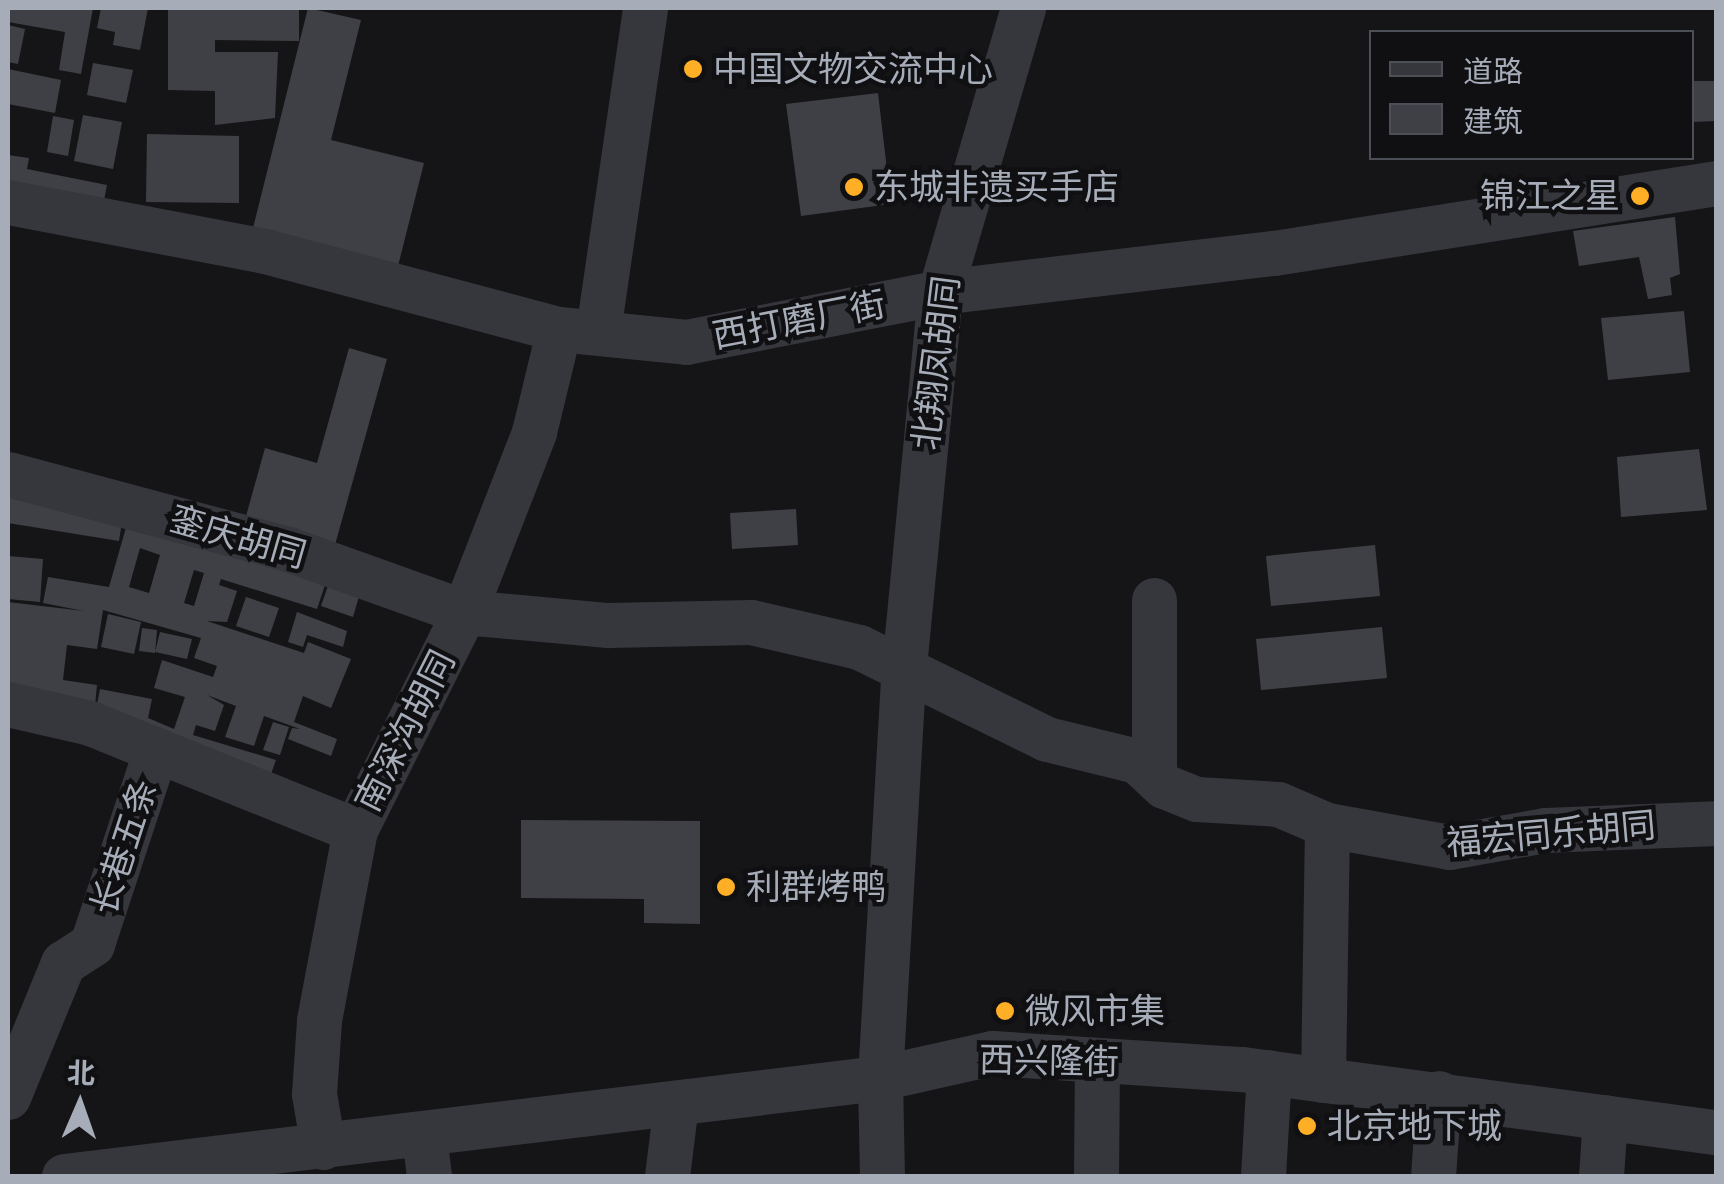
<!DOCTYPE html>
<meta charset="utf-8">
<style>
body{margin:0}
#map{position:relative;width:1724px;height:1184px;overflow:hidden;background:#151518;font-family:"Work Sans","Noto Sans SC",sans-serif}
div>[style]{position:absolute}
.building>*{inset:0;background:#3f4045}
.minor>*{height:45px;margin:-22.5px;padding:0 22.5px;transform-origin:22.5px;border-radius:22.5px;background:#36373d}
.dots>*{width:28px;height:28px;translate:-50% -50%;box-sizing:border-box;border:5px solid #101013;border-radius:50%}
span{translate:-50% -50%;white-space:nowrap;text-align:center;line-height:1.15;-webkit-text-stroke:9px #101013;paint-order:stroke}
.poi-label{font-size:35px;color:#a6adb9}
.left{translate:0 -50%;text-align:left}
.right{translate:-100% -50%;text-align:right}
.street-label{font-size:35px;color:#a6adb9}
.frame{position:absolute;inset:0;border:10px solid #a6adb9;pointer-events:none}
.legend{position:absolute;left:1369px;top:30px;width:325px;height:130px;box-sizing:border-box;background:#101013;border:2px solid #4c4f55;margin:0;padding:12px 18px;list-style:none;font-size:30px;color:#a6adb9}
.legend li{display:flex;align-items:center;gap:20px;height:50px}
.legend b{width:50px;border:2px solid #4c4f55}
.north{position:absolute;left:30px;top:1054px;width:100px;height:100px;-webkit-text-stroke:8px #101013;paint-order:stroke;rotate:2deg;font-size:28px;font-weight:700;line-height:40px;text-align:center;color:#a6adb9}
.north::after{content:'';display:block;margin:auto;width:35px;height:45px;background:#a6adb9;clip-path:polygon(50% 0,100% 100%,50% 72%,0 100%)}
</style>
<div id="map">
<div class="building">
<i style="clip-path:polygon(8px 8px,93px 8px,81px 74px,59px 70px,65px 32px,8px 22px)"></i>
<i style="clip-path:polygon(101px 8px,148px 8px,140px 50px,113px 45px,115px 32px,97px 28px)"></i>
<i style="clip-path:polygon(168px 8px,299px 8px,299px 41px,215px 40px,215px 52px,278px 52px,275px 118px,215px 125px,215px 91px,168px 90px)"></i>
<i style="clip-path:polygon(308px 8px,361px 20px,331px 140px,424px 163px,396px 274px,246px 256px)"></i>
<i style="clip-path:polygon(8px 25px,25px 29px,18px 64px,8px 62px)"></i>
<i style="clip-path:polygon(93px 63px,133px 70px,126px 103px,87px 95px)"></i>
<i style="clip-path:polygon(8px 69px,61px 80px,55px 113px,8px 104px)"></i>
<i style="clip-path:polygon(1692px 81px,1716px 81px,1716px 121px,1692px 122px)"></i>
<i style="clip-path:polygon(878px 93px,891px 204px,801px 216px,786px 104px)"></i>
<i style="clip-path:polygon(83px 115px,122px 122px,113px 169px,74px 161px)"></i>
<i style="clip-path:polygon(53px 116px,74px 120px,68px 156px,47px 152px)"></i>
<i style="clip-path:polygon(147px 134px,239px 136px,239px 203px,146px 202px)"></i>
<i style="clip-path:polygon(8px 155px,29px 158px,27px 169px,107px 185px,102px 211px,8px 193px)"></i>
<i style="clip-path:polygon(1675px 217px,1680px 274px,1670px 278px,1672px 295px,1648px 299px,1639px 257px,1579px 266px,1573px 231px)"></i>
<i style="clip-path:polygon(1684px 311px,1690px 372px,1608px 380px,1601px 318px)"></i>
<i style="clip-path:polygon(349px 348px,387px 359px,333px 552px,243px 527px,265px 448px,317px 463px)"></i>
<i style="clip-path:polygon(1699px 449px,1707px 510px,1621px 517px,1617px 457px)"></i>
<i style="clip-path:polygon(8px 497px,123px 515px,119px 541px,8px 523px)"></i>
<i style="clip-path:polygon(796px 509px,798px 545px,732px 549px,730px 513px)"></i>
<i style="clip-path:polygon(evenodd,129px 517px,326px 582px,317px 609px,221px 579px,219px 585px,237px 591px,227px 622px,207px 621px,304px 653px,308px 642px,351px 659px,331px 708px,303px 696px,294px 722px,337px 739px,331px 756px,288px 739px,292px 728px,300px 729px,264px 716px,254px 746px,225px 737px,236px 706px,207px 695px,224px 705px,215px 731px,196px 725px,193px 735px,276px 760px,266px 788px,94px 720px,100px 689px,152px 699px,148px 718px,174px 729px,185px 697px,154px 688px,162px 660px,213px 677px,217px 666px,194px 658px,201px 638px,103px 610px,97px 649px,67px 645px,63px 680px,97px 685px,94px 716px,8px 702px,8px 602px,84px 611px,43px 603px,48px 577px,109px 587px,129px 517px,140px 548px,160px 555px,149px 593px,129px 587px,140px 548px,129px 517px,194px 570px,204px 573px,194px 606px,184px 603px,194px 570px)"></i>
<i style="clip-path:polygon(1375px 545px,1380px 596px,1271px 606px,1266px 556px)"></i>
<i style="clip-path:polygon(8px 556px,43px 559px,40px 602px,8px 599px)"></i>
<i style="clip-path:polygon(329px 583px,360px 593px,353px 617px,321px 606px)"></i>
<i style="clip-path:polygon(246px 597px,279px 608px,269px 637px,236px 626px)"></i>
<i style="clip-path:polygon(297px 612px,347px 631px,343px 647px,307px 635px,303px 647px,288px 642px)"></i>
<i style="clip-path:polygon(108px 614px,141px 622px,134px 654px,101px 647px)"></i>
<i style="clip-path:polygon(1382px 627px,1387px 678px,1261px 690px,1256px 639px)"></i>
<i style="clip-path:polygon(142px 628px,157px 630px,155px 653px,139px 651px)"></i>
<i style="clip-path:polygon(160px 632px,192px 639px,187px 659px,155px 652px)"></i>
<i style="clip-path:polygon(273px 722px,289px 727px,280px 755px,263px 750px)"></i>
<i style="clip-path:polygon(521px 820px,700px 821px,700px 924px,644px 923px,644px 899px,521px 898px)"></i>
</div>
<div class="minor">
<i style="left:8px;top:202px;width:262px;rotate:10.8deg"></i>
<i style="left:265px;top:251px;width:304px;rotate:14.9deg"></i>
<i style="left:559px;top:329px;width:128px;rotate:5.8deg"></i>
<i style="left:686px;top:342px;width:259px;rotate:-11.1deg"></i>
<i style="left:940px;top:292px;width:336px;rotate:-6.7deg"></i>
<i style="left:1274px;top:253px;width:448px;rotate:-9deg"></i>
<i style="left:598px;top:331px;width:326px;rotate:-81.7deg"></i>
<i style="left:8px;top:474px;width:290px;rotate:15deg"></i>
<i style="left:288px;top:549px;width:187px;rotate:19.7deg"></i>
<i style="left:464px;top:612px;width:145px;rotate:5.2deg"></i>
<i style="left:608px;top:625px;width:143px;rotate:-1.2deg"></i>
<i style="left:751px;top:622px;width:111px;rotate:13deg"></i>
<i style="left:859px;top:647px;width:209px;rotate:26.1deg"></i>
<i style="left:1047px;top:739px;width:93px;rotate:13.7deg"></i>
<i style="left:1137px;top:761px;width:37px;rotate:43deg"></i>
<i style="left:1164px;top:786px;width:35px;rotate:22deg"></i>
<i style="left:1197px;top:799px;width:81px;rotate:3.5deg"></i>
<i style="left:1278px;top:804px;width:53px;rotate:23.2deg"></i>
<i style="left:1327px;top:825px;width:124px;rotate:10.2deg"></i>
<i style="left:1449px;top:847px;width:97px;rotate:-10deg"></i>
<i style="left:1545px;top:830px;width:171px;rotate:-2.3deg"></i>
<i style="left:8px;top:704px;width:84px;rotate:13deg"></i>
<i style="left:90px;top:723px;width:286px;rotate:22deg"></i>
<i style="left:1154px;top:775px;width:175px;rotate:-90deg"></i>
<i style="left:1323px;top:1080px;width:255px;rotate:-89.1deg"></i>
<i style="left:8px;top:1097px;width:145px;rotate:-67.7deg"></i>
<i style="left:63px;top:963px;width:35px;rotate:-33deg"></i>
<i style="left:92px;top:944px;width:205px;rotate:-71.8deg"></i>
<i style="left:424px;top:1135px;width:41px;rotate:83deg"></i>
<i style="left:323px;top:1147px;width:54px;rotate:-99.6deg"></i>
<i style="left:314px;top:1094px;width:74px;rotate:-86.1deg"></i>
<i style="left:319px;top:1020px;width:193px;rotate:-79.3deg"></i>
<i style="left:355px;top:830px;width:244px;rotate:-63.4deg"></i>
<i style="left:464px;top:612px;width:193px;rotate:-68.7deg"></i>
<i style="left:534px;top:432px;width:106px;rotate:-76.4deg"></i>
<i style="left:64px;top:1176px;width:822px;rotate:-6.85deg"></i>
<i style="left:880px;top:1078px;width:115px;rotate:-12.6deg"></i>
<i style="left:992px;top:1053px;width:251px;rotate:3.7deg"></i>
<i style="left:1242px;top:1069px;width:478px;rotate:7.6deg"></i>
<i style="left:667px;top:1176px;width:73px;rotate:-82.9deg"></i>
<i style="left:882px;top:1176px;width:98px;rotate:-91.2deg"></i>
<i style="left:880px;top:1078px;width:412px;rotate:-86.7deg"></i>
<i style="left:904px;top:667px;width:377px;rotate:-84.5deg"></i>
<i style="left:940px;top:292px;width:296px;rotate:-73.7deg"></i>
<i style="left:1096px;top:1176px;width:116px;rotate:-89.5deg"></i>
<i style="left:1263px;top:1176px;width:104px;rotate:-86.7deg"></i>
<i style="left:1433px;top:1176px;width:83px;rotate:-85.9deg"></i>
<i style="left:1601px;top:1176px;width:59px;rotate:-86.1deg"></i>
</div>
<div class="dots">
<i style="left:693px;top:69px;background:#ffaf26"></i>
<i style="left:854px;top:187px;background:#ffaf26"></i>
<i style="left:1640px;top:196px;background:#ffaf26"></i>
<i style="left:726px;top:887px;background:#ffaf26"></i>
<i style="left:1005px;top:1011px;background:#ffaf26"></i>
<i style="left:1307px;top:1126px;background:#ffaf26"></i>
</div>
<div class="poi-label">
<span class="left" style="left:713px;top:69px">中国文物交流中心</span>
<span class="left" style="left:874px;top:187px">东城非遗买手店</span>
<span class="right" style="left:1620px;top:196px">锦江之星</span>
<span class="left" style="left:746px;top:887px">利群烤鸭</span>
<span class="left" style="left:1025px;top:1011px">微风市集</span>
<span class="left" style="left:1327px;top:1126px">北京地下城</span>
</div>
<div class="street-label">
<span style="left:799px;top:320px;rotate:-11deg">西打磨厂街</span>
<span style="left:936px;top:363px;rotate:-83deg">北翔凤胡同</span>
<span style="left:238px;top:537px;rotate:16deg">銮庆胡同</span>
<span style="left:405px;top:731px;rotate:-63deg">南深沟胡同</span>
<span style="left:1551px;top:834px;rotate:-5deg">福宏同乐胡同</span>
<span style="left:124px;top:847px;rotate:-72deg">长巷五条</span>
<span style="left:1049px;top:1061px;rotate:1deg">西兴隆街</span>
</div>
<div class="frame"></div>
<ul class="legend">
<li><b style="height:12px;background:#36373d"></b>道路</li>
<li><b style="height:28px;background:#3f4045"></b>建筑</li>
</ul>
<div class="north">北</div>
</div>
